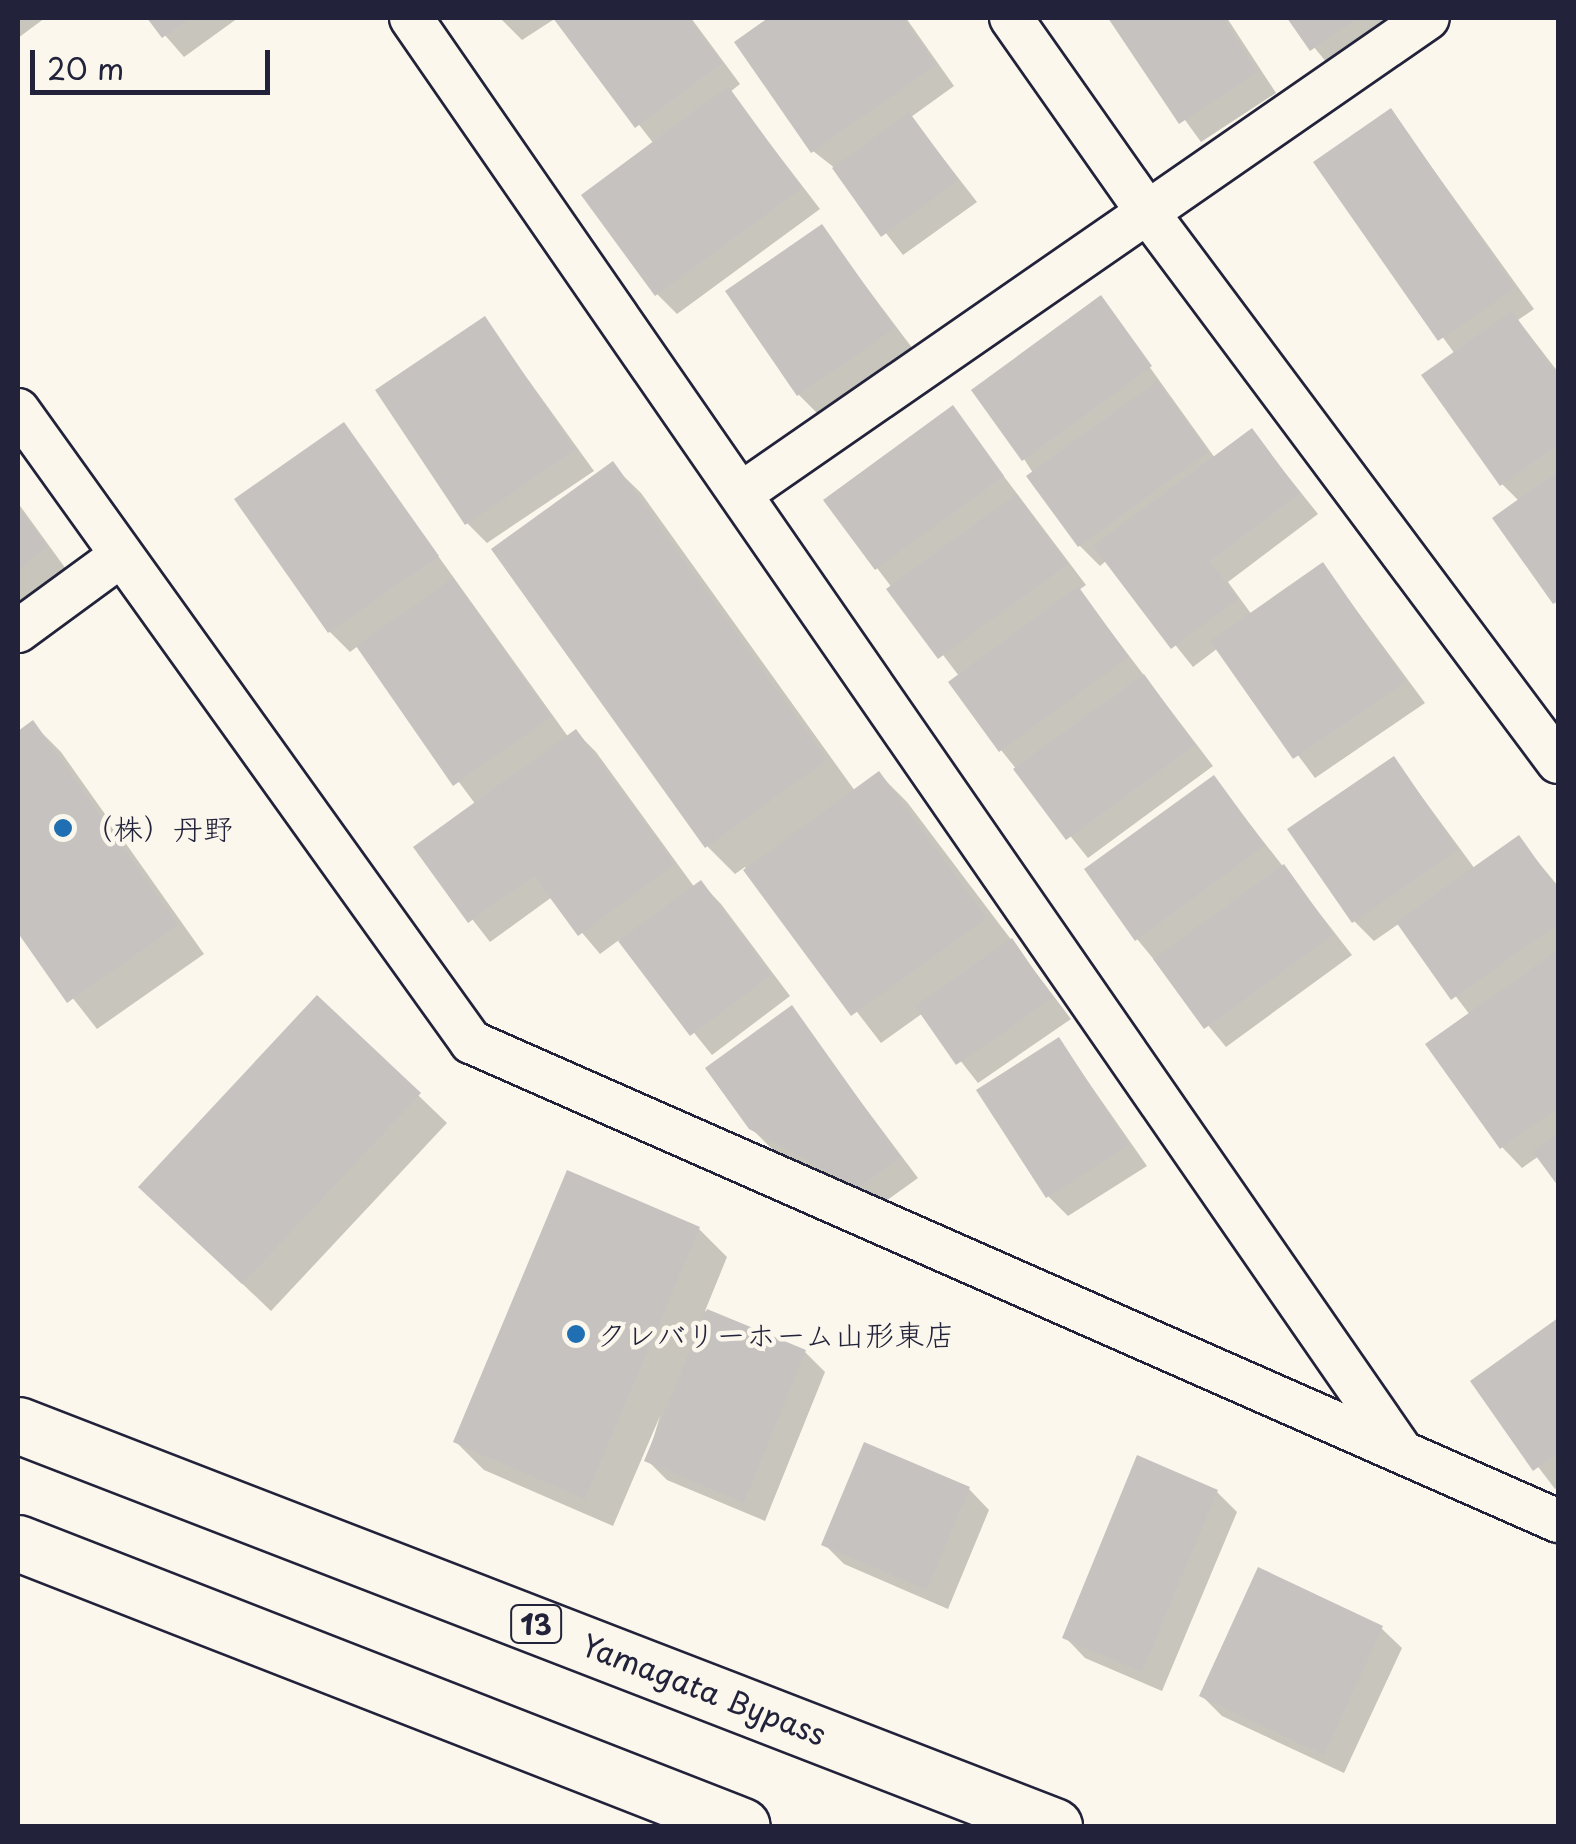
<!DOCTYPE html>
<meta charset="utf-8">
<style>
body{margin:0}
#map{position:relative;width:1576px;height:1844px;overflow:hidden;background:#fbf7ec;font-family:"Playpen Sans","Klee One",sans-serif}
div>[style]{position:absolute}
.shadow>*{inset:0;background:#0003}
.building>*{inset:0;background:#c6c2c0}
.roads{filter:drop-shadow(2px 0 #22223b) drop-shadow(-2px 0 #22223b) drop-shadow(0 2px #22223b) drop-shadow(0 -2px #22223b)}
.lane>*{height:42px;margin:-21px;padding:0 21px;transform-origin:21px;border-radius:21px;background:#fbf7ec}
.highway>*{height:55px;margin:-27.5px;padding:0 27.5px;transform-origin:27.5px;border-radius:27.5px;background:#fbf7ec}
.dots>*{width:28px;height:28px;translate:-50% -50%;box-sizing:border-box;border:5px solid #fbf7ec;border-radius:50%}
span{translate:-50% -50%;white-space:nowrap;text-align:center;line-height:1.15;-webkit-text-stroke:9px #fbf7ec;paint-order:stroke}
.shield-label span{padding:2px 8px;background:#fbf7ec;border:2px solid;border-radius:8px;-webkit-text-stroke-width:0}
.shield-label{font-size:28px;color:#22223b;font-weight:700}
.poi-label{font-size:30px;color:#22223b}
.left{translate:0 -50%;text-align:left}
.street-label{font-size:30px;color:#22223b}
.frame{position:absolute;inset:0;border:20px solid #22223b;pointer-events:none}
.scale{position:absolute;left:30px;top:50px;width:240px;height:45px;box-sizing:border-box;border:5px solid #22223b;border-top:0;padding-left:12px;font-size:30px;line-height:35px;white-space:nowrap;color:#22223b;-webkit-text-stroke:8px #fbf7ec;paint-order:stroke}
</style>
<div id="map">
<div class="shadow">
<i style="clip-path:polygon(18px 18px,45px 18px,18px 38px)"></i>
<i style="clip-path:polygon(150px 18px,238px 18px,184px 57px)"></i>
<i style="clip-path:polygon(500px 18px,556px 18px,522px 40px)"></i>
<i style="clip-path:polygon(556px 18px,691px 18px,740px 84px,730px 92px,820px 209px,677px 314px,657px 294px,654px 144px)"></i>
<i style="clip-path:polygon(773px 18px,906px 18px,954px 86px,911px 117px,977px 202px,903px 255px,836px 169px,813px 151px,737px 42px)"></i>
<i style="clip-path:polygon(1111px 18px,1227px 18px,1276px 93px,1201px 142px)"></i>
<i style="clip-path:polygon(1290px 18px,1407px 18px,1332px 69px)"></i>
<i style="clip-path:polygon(1391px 111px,1534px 309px,1518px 320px,1558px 372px,1558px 606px,1495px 519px,1520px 502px,1502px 484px,1455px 354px,1316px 163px)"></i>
<i style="clip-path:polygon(822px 228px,913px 349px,818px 414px,798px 394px)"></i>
<i style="clip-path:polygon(1100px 298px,1215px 458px,1252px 431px,1318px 514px,1228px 582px,1252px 615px,1323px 565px,1425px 703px,1315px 778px,1218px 648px,1193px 667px,1107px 560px,1100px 566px,1080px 546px,1024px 459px)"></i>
<i style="clip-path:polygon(485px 320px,594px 471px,487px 543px,467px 523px)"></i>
<i style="clip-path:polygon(953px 409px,1086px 585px,1079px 590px,1213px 766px,1088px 858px,1001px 750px,959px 676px,877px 568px)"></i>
<i style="clip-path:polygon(344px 425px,569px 738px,576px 732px,596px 752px,695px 888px,701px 883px,721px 904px,790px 996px,712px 1055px,619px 940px,600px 954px,552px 897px,490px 942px,417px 848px,476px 805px,358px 646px,350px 652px,330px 632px,238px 500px)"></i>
<i style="clip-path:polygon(612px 465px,641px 493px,855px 791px,879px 774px,907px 802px,1071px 1019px,978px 1083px,923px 1013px,881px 1043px,745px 867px,735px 874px,707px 846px)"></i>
<i style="clip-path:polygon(18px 503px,66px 569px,18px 605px)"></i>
<i style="clip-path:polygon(33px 724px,61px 752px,204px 954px,97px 1029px,18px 928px,18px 734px)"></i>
<i style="clip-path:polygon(1394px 759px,1475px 869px,1519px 839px,1558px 886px,1558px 1182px,1539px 1156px,1522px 1168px,1502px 1147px,1428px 1045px,1470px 1015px,1400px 923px,1374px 941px,1354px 921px)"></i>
<i style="clip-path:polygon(1214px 778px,1352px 955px,1226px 1047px,1137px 939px)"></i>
<i style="clip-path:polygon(317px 998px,447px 1123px,271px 1311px,170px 1215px)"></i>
<i style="clip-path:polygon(791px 1009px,918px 1178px,879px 1206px,772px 1149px,751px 1128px)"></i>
<i style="clip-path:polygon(1059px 1040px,1147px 1166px,1068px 1216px,1048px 1196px)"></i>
<i style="clip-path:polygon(699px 1229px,727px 1257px,705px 1311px,805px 1352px,825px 1372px,765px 1521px,667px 1480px,647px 1460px,660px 1416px,613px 1526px,484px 1470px,456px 1442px)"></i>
<i style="clip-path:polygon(1558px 1321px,1558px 1487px,1555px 1489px,1473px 1381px)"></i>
<i style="clip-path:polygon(969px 1489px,989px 1510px,948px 1609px,844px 1564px,824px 1544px)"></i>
<i style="clip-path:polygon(1217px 1492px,1237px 1512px,1162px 1691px,1085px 1658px,1065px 1637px)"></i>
<i style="clip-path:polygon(1381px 1628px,1402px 1648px,1344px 1773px,1222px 1716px,1202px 1696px)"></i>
</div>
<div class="building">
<i style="clip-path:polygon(147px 18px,191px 18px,162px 38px)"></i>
<i style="clip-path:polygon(553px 18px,689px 18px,722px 63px,635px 128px)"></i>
<i style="clip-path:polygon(768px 18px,903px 18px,936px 65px,811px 153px,734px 42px)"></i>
<i style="clip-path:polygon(1108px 18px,1223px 18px,1258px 72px,1179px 124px)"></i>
<i style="clip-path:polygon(1287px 18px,1358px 18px,1310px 51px)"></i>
<i style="clip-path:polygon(728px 86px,802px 188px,655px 296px,581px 195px)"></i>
<i style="clip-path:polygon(1391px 108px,1515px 288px,1438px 341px,1313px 162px)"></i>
<i style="clip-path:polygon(909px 112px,959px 180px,881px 237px,832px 168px)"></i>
<i style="clip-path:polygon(822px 224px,895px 328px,797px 396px,725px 291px)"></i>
<i style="clip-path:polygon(1101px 295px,1152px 366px,1022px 461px,971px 390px)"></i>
<i style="clip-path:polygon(1512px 311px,1558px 377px,1558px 445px,1500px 486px,1421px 375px)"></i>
<i style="clip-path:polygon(485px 316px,575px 450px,465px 525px,375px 390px)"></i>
<i style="clip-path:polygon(1157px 381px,1208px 452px,1078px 547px,1026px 476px)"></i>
<i style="clip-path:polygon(953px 405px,1004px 476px,875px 570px,823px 500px)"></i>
<i style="clip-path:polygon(344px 422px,439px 556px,328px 633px,234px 499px)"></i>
<i style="clip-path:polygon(1252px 428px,1300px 493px,1210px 561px,1238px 599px,1171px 649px,1093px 546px)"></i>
<i style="clip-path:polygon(613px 461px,827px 760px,705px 848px,491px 549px)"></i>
<i style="clip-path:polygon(1558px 471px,1558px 601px,1553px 604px,1492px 518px)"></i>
<i style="clip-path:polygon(1016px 494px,1068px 564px,938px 659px,886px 589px)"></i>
<i style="clip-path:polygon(18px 507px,48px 547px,18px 570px)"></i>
<i style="clip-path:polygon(1323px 562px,1406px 682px,1293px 759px,1210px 641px)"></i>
<i style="clip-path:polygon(453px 578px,551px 717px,453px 786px,356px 646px)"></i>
<i style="clip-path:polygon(1078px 586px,1129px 657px,999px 752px,948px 682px)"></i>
<i style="clip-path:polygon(1144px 674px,1195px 745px,1066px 840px,1013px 769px)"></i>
<i style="clip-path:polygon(33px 720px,178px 925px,67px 1003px,18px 933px,18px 731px)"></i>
<i style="clip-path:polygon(576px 729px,675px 864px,578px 936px,534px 876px,468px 923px,413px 847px)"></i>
<i style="clip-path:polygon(1394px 756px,1458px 850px,1352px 923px,1287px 829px)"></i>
<i style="clip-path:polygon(879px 771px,987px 918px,851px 1016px,743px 870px)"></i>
<i style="clip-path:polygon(1214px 775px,1265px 845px,1135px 941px,1084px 869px)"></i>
<i style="clip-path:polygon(1519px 835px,1558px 890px,1558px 924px,1451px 1000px,1396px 922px)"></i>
<i style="clip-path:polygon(1284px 864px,1334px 934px,1204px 1029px,1153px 959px)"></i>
<i style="clip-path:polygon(701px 880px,771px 975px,690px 1036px,618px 941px)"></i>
<i style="clip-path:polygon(1012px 938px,1053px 998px,956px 1065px,915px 1006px)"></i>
<i style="clip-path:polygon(1558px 950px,1558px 1108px,1500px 1149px,1425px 1044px)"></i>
<i style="clip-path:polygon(317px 995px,421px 1093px,242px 1284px,138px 1187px)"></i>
<i style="clip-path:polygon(792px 1005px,900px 1157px,858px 1188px,749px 1129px,705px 1068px)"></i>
<i style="clip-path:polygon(1059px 1037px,1129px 1145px,1046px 1198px,976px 1090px)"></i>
<i style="clip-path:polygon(1558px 1133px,1558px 1186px,1533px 1152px)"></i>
<i style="clip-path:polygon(567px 1170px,700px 1227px,585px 1499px,453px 1442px)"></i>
<i style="clip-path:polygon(707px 1309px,806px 1350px,744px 1503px,644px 1461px)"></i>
<i style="clip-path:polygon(1558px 1318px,1558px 1453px,1533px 1471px,1470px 1381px)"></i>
<i style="clip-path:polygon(864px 1442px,970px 1487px,927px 1590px,821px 1545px)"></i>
<i style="clip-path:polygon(1137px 1455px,1218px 1490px,1142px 1672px,1062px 1638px)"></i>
<i style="clip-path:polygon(1258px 1567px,1383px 1626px,1324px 1755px,1199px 1696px)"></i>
</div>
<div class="roads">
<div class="lane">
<i style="left:411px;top:18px;width:1740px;rotate:55.35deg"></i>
<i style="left:1011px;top:18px;width:238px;rotate:54.9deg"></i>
<i style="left:1148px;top:213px;width:685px;rotate:53.25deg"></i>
<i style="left:18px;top:410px;width:778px;rotate:54.37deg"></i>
<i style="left:471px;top:1042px;width:1188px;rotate:23.78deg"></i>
<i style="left:742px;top:493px;width:834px;rotate:-34.7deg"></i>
<i style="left:18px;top:631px;width:125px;rotate:-36.2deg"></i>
</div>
<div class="highway">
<i style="left:18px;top:1425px;width:1111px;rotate:21.16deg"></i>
<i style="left:18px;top:1543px;width:777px;rotate:21.35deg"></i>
</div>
</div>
<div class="dots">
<i style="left:63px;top:828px;background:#1f6fb2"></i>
<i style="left:576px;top:1334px;background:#1f6fb2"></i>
</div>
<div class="shield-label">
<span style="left:536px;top:1624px">13</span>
</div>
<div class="poi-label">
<span class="left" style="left:83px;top:828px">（株）丹野</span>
<span class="left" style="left:596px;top:1334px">クレバリーホーム山形東店</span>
</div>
<div class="street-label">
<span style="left:704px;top:1689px;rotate:21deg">Yamagata Bypass</span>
</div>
<div class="frame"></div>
<div class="scale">20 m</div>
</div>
